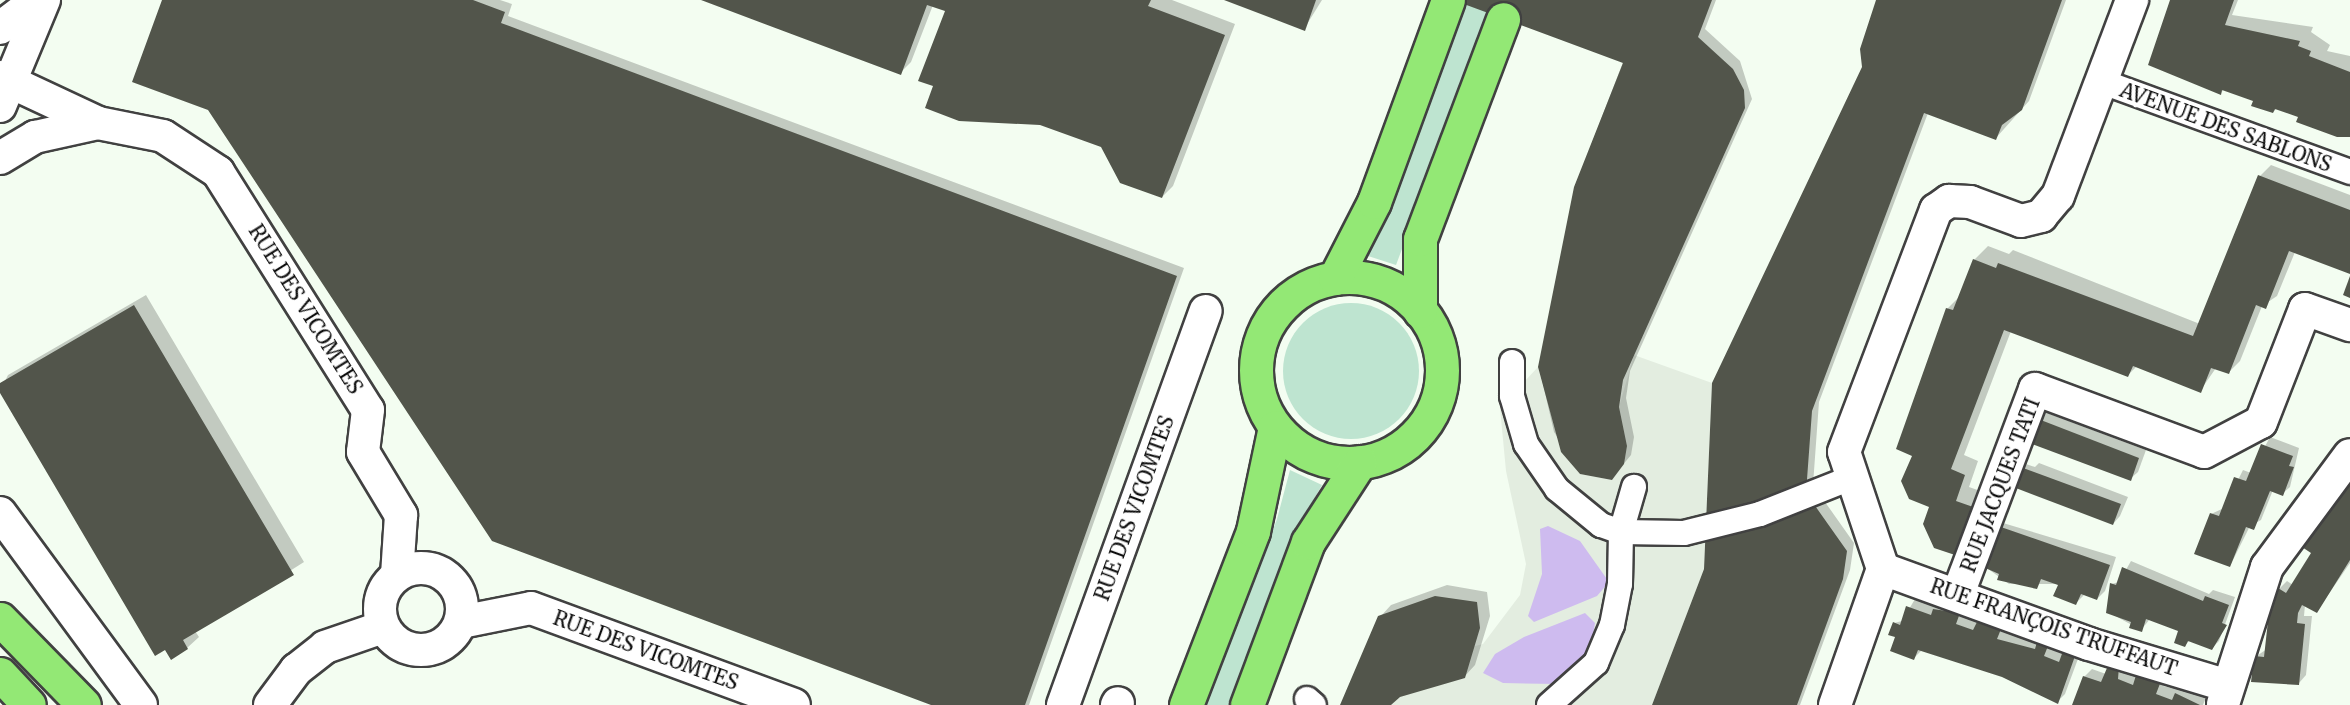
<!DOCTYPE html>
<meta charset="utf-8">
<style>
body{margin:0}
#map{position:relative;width:2350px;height:705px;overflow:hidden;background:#f3fdf1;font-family:Merriweather,serif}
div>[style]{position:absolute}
.green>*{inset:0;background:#bee4d0}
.round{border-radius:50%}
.plaza>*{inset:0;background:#e3ede0}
.water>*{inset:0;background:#cebbef}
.shadow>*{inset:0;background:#0003}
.building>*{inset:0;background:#52554b}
.roads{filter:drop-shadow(2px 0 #414141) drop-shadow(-2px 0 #414141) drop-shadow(0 2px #414141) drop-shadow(0 -2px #414141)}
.pedestrian>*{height:24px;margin:-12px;padding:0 12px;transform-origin:12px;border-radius:12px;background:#fff}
.minor>*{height:32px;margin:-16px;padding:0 16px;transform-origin:16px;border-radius:16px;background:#fff}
.minor>.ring{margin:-16px;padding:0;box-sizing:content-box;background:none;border:32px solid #fff;border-radius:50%}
.primary>*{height:33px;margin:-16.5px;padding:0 16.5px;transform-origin:16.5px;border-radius:16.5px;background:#93e875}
.primary>.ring{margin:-16.5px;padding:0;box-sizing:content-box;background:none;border:33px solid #93e875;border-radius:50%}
span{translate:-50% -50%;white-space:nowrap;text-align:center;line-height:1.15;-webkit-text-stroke:6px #fff;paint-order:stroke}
.street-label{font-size:20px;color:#0e0e0e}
</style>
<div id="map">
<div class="green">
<i style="clip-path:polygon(1464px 0,1495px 0,1396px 265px,1368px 256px)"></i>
<i class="round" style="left:1283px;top:303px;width:136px;height:136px"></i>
<i style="clip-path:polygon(1290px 470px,1322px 485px,1295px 532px,1231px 705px,1206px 705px,1277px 519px)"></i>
</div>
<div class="plaza">
<i style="clip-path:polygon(1634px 355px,1712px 383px,1704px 569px,1652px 705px,1357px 705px,1448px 653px,1483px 644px,1520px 595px,1526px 564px,1506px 471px,1500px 408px,1538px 367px,1561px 452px,1580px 474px,1612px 480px,1624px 464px,1627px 446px,1619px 407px)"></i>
</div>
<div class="water">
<i style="clip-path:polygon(1548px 526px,1580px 541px,1609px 582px,1597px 596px,1534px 622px,1528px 616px,1542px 574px,1540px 529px)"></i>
<i style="clip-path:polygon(1585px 613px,1595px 623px,1591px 648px,1578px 671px,1558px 684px,1503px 683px,1483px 673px,1495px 654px,1524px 637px)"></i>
</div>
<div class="shadow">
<i style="clip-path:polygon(163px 0,500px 0,512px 4px,508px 16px,1184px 268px,1029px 705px,935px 705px)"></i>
<i style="clip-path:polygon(705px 0,1172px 0,1235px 24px,1173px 186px,1162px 197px,1102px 146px,935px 85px,947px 10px,933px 5px,911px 62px,900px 73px)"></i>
<i style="clip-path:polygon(1228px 0,1322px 0,1304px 29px)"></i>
<i style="clip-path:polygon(1457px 0,1716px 0,1705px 29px,1740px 61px,1752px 99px,1630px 371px,1626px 398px,1634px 437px,1631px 455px,1612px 478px,1581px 473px,1554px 432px,1539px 367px,1575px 187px,1623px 62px)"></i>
<i style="clip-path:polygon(1878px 0,2066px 0,2029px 101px,1995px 139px,1928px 113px,1819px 402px,1813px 485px,1854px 543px,1850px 570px,1800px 705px,1654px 705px,1705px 569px,1864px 67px)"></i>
<i style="clip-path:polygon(2172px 0,2238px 0,2232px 15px,2313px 27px,2311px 32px,2330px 45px,2327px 51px,2350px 56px,2350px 137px,2277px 108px,2273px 112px,2256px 98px,2224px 89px,2221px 93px)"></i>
<i style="clip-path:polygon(2271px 165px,2350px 195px,2350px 273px,2295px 252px,2277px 296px,2262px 306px,2240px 361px,2229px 372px,2216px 368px,2200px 391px,2137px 366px,2127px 376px,2011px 331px,1964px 455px,1978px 461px,1969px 487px,1989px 494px,1936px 547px,1931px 506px,1914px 455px,1947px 309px,1960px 296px,1974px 260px,1988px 246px,2009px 254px,2013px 250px,2200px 324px,2260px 176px)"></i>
<i style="clip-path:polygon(146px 295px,304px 562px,195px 631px,199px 637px,187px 648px,0 391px,8px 375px)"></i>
<i style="clip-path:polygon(2042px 411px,2146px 450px,2138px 472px,2130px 479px,2026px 440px)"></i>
<i style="clip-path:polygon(2270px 437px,2299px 448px,2290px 487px,2282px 494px,2273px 490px,2261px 520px,2250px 526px,2230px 566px,2211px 514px,2224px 508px,2243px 470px,2251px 473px)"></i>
<i style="clip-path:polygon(2020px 462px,2035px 467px,2039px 463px,2128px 497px,2120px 516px,2113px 524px,2009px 484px)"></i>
<i style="clip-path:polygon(2350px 474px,2350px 563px,2317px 611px,2305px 605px,2304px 616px,2312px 616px,2306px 675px,2299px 683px,2255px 657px,2267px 649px,2279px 589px,2287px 581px,2293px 585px,2313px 553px,2304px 546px)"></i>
<i style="clip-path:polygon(2003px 523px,2116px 557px,2105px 591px,2097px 599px,2085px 594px,2076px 603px,2060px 584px,2009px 584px,1984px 566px)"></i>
<i style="clip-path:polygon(2131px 561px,2209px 594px,2213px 590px,2235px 597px,2219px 641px,2212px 648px,2190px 640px,2185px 645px,2180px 630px,2150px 619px,2141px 630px,2108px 612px,2111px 584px,2119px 582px)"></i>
<i style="clip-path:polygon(1447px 585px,1487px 592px,1490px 616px,1475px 665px,1464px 677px,1399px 695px,1389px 705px,1342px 705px,1380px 617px,1391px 605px)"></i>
<i style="clip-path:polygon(1915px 599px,1937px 607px,1942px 602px,1967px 606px,1963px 617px,2008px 621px,2004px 632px,2054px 639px,2050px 649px,2064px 654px,2082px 648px,2065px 694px,2057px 702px,2003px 676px,1922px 650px,1914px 658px,1896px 637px,1894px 623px,1902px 621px)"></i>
<i style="clip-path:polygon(2116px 661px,2126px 661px,2124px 671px,2137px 676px,2168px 674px,2163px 686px,2207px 695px,2203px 705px,2074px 705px,2084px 677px,2092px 669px,2106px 674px)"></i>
</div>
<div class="building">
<i style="clip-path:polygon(162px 0,473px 0,505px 12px,501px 23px,1177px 276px,1025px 705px,931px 705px,492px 541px,208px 110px,132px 82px)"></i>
<i style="clip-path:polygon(701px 0,1151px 0,1148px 6px,1225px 35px,1162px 198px,1120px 183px,1101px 147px,1040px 125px,959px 121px,925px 108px,933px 86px,918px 81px,945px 11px,927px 5px,901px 75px)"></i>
<i style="clip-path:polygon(1224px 0,1316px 0,1305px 31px)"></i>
<i style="clip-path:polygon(1453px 0,1712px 0,1698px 37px,1733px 69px,1744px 90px,1745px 108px,1623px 380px,1619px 407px,1627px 446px,1624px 464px,1612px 480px,1580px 474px,1561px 452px,1538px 367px,1574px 187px,1623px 63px)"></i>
<i style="clip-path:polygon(1876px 0,2062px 0,2022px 110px,2002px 125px,1996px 140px,1924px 113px,1812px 411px,1806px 493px,1847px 551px,1843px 579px,1797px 705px,1652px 705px,1704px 569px,1712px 383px,1862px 67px,1860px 49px)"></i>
<i style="clip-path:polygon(2170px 0,2234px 0,2225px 25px,2300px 41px,2298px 46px,2311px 51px,2309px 56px,2350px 72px,2350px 137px,2337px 137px,2296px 122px,2298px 117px,2275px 109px,2273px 113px,2251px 106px,2253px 101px,2222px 90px,2221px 95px,2148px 65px)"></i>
<i style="clip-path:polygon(2258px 175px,2350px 210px,2350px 274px,2289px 251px,2266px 309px,2256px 305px,2229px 374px,2211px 368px,2201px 393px,2133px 366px,2128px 377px,2004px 330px,1951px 469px,1965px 475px,1956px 501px,1976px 508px,1958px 556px,1934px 548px,1923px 524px,1929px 507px,1909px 499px,1901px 481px,1912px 456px,1896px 449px,1946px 308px,1953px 310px,1973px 259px,1996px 268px,1998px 263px,2193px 336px)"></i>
<i style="clip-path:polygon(2350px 276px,2350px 298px,2343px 295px)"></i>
<i style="clip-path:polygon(134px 305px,294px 575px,183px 640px,188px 649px,171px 660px,165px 650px,155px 656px,0 393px,0 383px)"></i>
<i style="clip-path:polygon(2033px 417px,2139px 458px,2131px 481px,2024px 441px)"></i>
<i style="clip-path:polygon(2261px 444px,2293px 456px,2289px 466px,2294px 467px,2283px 496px,2270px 491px,2254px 530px,2246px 527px,2230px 567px,2194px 554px,2210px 513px,2219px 516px,2234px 477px,2246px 481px)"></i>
<i style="clip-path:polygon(2015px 465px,2121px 504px,2113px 525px,2008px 485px)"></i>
<i style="clip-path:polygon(2350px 479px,2350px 560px,2317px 613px,2302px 605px,2298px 613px,2297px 623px,2305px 624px,2299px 685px,2251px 682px,2254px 656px,2264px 657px,2270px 603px,2278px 588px,2286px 593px,2311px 553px,2302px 547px)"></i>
<i style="clip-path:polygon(1998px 526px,2110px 565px,2097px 600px,2081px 594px,2076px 605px,2053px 596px,2058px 585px,2041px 579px,2037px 589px,1997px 580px,1999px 574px,1983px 567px)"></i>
<i style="clip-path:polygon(2122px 567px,2203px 601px,2205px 596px,2229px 605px,2222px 623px,2227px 625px,2212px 650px,2188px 641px,2185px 647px,2174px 643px,2178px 631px,2146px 619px,2142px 632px,2129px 628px,2131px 622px,2106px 613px,2110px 583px,2116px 585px)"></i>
<i style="clip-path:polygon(1435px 596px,1477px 602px,1480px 628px,1465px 678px,1400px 697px,1391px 705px,1340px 705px,1378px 616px)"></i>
<i style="clip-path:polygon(1906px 606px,1931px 615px,1933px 609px,1960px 613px,1956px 624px,1973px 630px,1978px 620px,2001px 629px,1997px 639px,2035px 649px,2037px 642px,2048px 646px,2044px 656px,2059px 662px,2063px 651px,2075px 656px,2058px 704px,2002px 677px,1918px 650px,1914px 660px,1890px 651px,1895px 637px,1888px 635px,1893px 622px,1900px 625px)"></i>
<i style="clip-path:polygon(2119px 666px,2118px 679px,2133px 685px,2137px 672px,2161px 681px,2156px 694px,2172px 700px,2175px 693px,2200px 705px,2072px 705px,2083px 676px,2101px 682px,2107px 668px,2117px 671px)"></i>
</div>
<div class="roads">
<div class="pedestrian">
<i style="left:2103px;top:82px;width:263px;rotate:20deg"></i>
<i style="left:1512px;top:362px;width:34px;rotate:90deg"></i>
<i style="left:1512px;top:396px;width:50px;rotate:73.7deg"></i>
<i style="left:1526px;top:444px;width:55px;rotate:55.4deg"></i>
<i style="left:1557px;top:489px;width:57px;rotate:39.3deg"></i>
<i style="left:1601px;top:525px;width:21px;rotate:19deg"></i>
<i style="left:1621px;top:532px;width:63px;rotate:0.9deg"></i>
<i style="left:1684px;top:533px;width:78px;rotate:-14deg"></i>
<i style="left:1760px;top:514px;width:100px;rotate:-21.7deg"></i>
<i style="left:1307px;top:699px;width:9px;rotate:41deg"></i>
<i style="left:1549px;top:705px;width:63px;rotate:-41.8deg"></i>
<i style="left:1596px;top:663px;width:41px;rotate:-67.2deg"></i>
<i style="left:1612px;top:625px;width:42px;rotate:-79deg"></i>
<i style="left:1620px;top:584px;width:52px;rotate:-88.9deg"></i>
<i style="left:1621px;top:532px;width:47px;rotate:-73.9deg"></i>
</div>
<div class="minor">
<i style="left:0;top:28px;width:46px;rotate:-37.1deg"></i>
<i style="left:0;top:77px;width:108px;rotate:25.1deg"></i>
<i style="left:0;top:106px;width:115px;rotate:-67.5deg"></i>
<i style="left:0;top:158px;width:41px;rotate:-31deg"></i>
<i style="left:35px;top:137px;width:65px;rotate:-12.5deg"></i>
<i style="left:98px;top:123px;width:66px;rotate:11.3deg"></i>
<i style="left:163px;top:136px;width:66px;rotate:33.2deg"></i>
<i style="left:218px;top:172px;width:281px;rotate:57.8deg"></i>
<i style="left:368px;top:410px;width:42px;rotate:96.8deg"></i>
<i style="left:363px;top:452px;width:74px;rotate:58.9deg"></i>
<i style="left:401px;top:515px;width:60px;rotate:93.8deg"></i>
<i style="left:0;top:513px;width:238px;rotate:53.7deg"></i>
<i class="ring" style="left:380px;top:568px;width:50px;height:50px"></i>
<i style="left:1883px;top:569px;width:219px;rotate:20deg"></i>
<i style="left:2089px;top:644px;width:142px;rotate:16.8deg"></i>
<i style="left:1958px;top:594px;width:219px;rotate:-69.4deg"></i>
<i style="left:2035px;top:389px;width:180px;rotate:20.4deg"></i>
<i style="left:2204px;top:452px;width:64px;rotate:-27.8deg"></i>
<i style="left:2261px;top:422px;width:121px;rotate:-68.7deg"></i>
<i style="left:2305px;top:309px;width:48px;rotate:19.6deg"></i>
<i style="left:461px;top:622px;width:71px;rotate:-11.3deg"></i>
<i style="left:531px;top:608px;width:280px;rotate:20.2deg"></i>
<i style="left:2223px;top:704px;width:144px;rotate:-72.2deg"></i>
<i style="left:2267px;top:567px;width:139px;rotate:-53.5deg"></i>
<i style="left:270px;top:705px;width:44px;rotate:-53.4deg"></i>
<i style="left:296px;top:670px;width:37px;rotate:-38deg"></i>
<i style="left:325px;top:647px;width:61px;rotate:-19deg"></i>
<i style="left:1063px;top:705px;width:419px;rotate:-70.1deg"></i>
<i style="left:1117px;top:705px;width:2px;rotate:-63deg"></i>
<i style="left:1835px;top:705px;width:144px;rotate:-70.6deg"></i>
<i style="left:1883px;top:569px;width:123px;rotate:-108.4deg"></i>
<i style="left:1844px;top:452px;width:259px;rotate:-69.2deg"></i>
<i style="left:1936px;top:210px;width:16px;rotate:-35deg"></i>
<i style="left:1949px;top:201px;width:21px;rotate:3deg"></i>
<i style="left:1970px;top:202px;width:54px;rotate:20.4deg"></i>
<i style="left:2021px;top:221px;width:21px;rotate:-14deg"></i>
<i style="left:2041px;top:216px;width:26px;rotate:-50deg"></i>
<i style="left:2058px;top:196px;width:210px;rotate:-69.3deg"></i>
</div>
<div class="primary">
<i class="ring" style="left:1256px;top:277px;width:153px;height:153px"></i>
<i style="left:1335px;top:278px;width:85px;rotate:-62.8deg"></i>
<i style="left:1374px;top:202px;width:215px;rotate:-69.9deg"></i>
<i style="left:1420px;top:311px;width:72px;rotate:-90deg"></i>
<i style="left:1420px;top:239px;width:235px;rotate:-69.3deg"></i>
<i style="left:0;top:619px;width:120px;rotate:45.7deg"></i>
<i style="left:0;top:674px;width:42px;rotate:46.9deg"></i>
<i style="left:1186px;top:705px;width:186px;rotate:-68.9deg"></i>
<i style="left:1253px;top:531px;width:106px;rotate:-78.1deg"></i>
<i style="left:1247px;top:705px;width:174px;rotate:-69.5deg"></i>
<i style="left:1308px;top:542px;width:95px;rotate:-57deg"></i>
</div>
</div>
<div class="street-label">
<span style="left:2226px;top:127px;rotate:20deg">AVENUE DES SABLONS</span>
<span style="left:306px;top:309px;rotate:58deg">RUE DES VICOMTES</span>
<span style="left:2000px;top:485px;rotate:-69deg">RUE JACQUES TATI</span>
<span style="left:1134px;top:508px;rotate:-70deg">RUE DES VICOMTES</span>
<span style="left:2054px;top:627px;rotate:19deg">RUE FRANÇOIS TRUFFAUT</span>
<span style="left:646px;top:650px;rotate:20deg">RUE DES VICOMTES</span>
</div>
</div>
